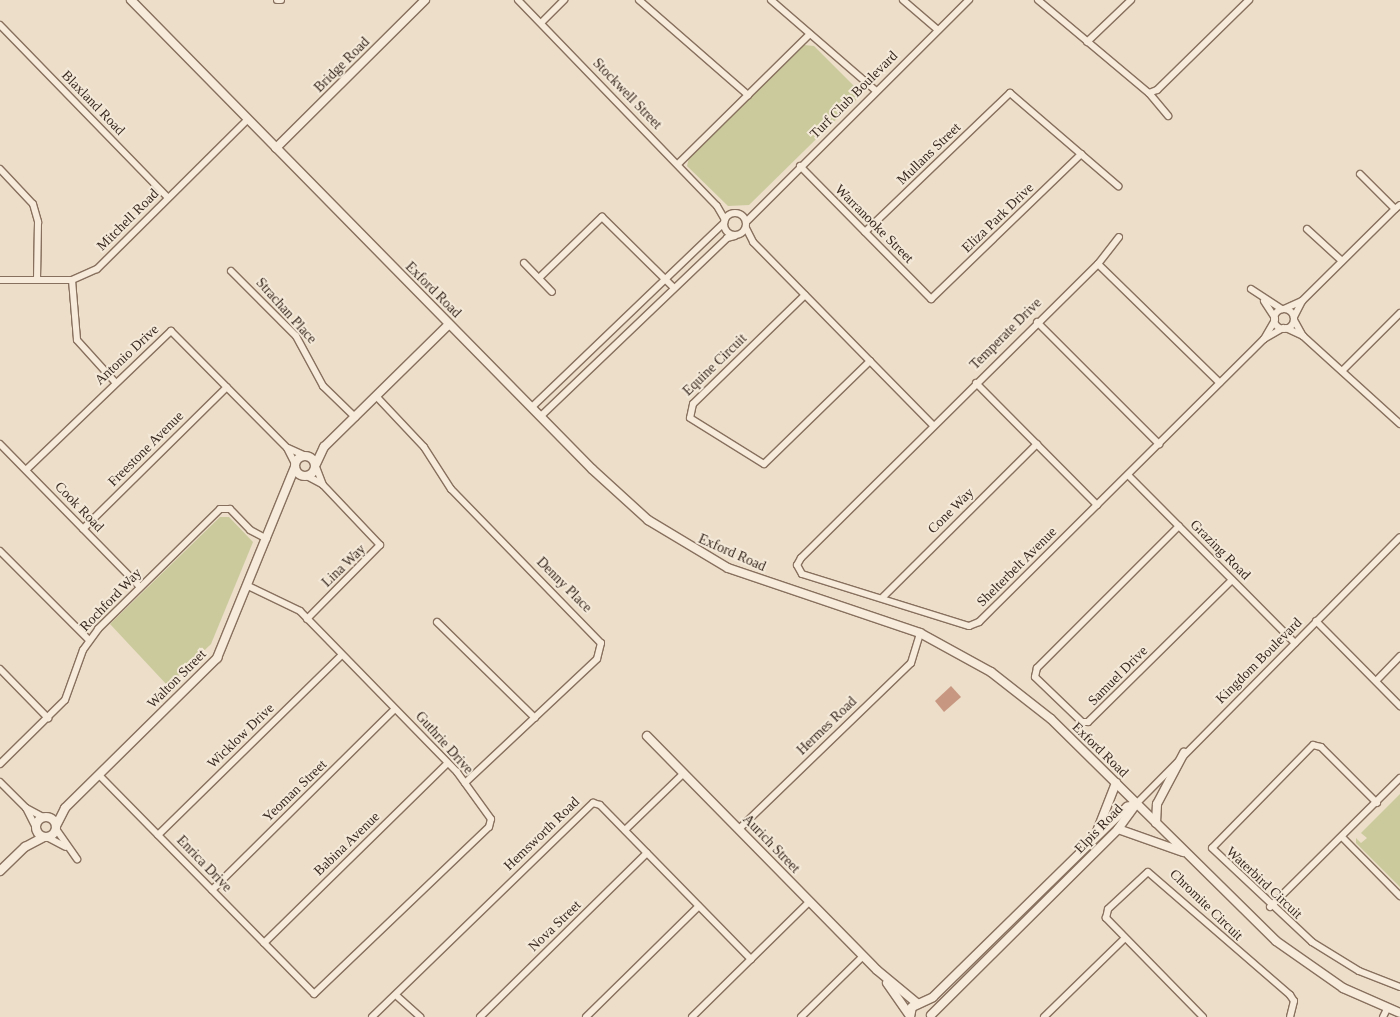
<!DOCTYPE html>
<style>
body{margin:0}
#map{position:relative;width:1400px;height:1017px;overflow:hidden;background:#ecdec9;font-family:Georgia,serif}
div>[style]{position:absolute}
.green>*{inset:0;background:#caca9d}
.building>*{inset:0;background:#c89781}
.roads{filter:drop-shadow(1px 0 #88705e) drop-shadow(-1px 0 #88705e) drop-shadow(0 1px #88705e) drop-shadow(0 -1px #88705e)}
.minor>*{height:6px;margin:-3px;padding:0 3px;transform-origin:3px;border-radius:3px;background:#f7ecdc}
.minor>.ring{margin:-3px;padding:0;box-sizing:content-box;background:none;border:6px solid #f7ecdc;border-radius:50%}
.tertiary>*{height:8px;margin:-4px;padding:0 4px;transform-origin:4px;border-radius:4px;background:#f7ecdc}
.tertiary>.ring{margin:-4px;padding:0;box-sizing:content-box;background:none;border:8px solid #f7ecdc;border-radius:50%}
span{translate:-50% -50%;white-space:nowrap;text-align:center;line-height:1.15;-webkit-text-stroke:4px #f4e9d8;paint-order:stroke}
.street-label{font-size:14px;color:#392a21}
</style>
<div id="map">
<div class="green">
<i style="clip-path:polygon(804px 45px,814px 46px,862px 94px,749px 205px,728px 206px,687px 166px,689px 158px)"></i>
<i style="clip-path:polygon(220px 517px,229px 517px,253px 542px,211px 644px,168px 686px,110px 624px)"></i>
<i style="clip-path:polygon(1400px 794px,1400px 887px,1356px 843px,1356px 838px,1361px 843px,1367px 838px,1361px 833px)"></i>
</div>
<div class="building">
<i style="clip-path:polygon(951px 686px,961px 697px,944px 712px,935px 701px)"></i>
</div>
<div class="roads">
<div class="minor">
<i style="left:277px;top:0;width:4px"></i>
<i style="left:518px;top:0;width:286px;rotate:46deg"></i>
<i style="left:717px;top:206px;width:16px;rotate:60deg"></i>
<i style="left:639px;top:0;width:145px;rotate:41.1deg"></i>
<i style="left:771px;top:0;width:138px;rotate:40.9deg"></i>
<i style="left:903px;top:0;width:46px;rotate:40.6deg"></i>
<i style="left:1038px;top:0;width:145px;rotate:40deg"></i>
<i style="left:1149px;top:93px;width:30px;rotate:50deg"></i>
<i style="left:541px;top:23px;width:33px;rotate:-45deg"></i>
<i style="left:0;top:25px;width:241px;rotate:45.8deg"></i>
<i style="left:1087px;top:42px;width:61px;rotate:-43.7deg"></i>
<i style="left:1149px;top:93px;width:9px;rotate:-21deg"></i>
<i style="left:1157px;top:90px;width:129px;rotate:-44.4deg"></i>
<i style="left:678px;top:164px;width:185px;rotate:-44.6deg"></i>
<i style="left:800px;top:166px;width:187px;rotate:45.4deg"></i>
<i style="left:931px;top:299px;width:209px;rotate:-44deg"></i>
<i style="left:0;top:169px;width:48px;rotate:46.7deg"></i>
<i style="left:33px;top:204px;width:19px;rotate:74deg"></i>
<i style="left:38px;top:222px;width:57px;rotate:91deg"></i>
<i style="left:1360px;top:174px;width:49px;rotate:45deg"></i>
<i style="left:1395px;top:209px;width:6px;rotate:-39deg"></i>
<i class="ring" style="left:724px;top:213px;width:16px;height:16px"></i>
<i style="left:746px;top:222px;width:315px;rotate:-44.9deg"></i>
<i style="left:746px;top:228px;width:16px;rotate:63deg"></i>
<i style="left:753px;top:242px;width:257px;rotate:45.5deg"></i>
<i style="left:1307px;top:229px;width:47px;rotate:42.4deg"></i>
<i style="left:865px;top:232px;width:201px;rotate:-43.8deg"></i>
<i style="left:1010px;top:93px;width:143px;rotate:40.7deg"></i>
<i style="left:524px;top:263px;width:40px;rotate:46deg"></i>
<i style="left:1098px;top:264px;width:418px;rotate:135.3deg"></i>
<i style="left:801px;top:558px;width:8px;rotate:120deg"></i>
<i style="left:797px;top:565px;width:10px;rotate:61deg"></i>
<i style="left:802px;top:574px;width:175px;rotate:17.3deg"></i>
<i style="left:969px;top:626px;width:11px;rotate:-22deg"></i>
<i style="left:979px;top:622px;width:402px;rotate:-44.8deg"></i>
<i style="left:1264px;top:339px;width:22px;rotate:-60deg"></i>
<i style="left:1098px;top:264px;width:170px;rotate:44.3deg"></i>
<i style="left:1098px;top:264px;width:34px;rotate:-52deg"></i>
<i style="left:231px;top:271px;width:92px;rotate:45deg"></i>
<i style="left:296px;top:336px;width:57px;rotate:61.6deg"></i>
<i style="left:323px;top:386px;width:45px;rotate:44.1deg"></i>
<i style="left:539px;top:278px;width:88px;rotate:-44.1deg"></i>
<i style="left:602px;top:217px;width:101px;rotate:44.6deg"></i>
<i style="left:0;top:280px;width:72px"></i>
<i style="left:72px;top:280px;width:27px;rotate:-24deg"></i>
<i style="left:97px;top:269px;width:213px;rotate:-44.8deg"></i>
<i style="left:72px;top:280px;width:60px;rotate:85.2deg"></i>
<i style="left:77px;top:340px;width:57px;rotate:47.9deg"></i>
<i style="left:1251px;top:289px;width:37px;rotate:33deg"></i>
<i style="left:805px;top:295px;width:156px;rotate:135.8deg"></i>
<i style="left:693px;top:404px;width:14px;rotate:102deg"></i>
<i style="left:690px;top:418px;width:87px;rotate:31.9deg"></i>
<i style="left:764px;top:464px;width:148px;rotate:-44.2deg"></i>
<i style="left:1264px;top:301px;width:20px;rotate:57deg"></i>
<i style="left:1284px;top:309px;width:20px;rotate:-24deg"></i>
<i class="ring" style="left:1274px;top:309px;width:14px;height:14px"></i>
<i style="left:1294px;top:317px;width:18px;rotate:-63deg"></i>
<i style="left:1302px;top:301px;width:131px;rotate:-44.7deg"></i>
<i style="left:1294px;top:320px;width:18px;rotate:61deg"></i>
<i style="left:1303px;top:336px;width:131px;rotate:42.2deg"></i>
<i style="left:1037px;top:322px;width:173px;rotate:45deg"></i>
<i style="left:1286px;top:328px;width:19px;rotate:25deg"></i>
<i style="left:1264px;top:339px;width:22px;rotate:-30deg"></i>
<i style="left:1342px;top:371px;width:82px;rotate:-45deg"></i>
<i style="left:976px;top:383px;width:172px;rotate:45.2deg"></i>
<i style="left:376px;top:396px;width:70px;rotate:46.7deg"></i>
<i style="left:424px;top:447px;width:50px;rotate:57.3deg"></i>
<i style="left:451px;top:489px;width:215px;rotate:45.8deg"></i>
<i style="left:601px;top:643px;width:16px;rotate:104deg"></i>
<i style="left:597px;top:659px;width:181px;rotate:136.8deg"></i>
<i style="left:533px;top:406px;width:265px;rotate:-43.8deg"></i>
<i style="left:542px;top:415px;width:256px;rotate:-43.7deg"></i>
<i style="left:727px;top:238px;width:8px;rotate:-14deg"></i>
<i style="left:0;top:444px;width:200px;rotate:45.6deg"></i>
<i style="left:288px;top:448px;width:17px;rotate:24deg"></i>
<i style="left:26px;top:470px;width:201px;rotate:-43.8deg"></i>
<i style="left:171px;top:331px;width:165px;rotate:45.2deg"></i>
<i style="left:287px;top:448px;width:18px;rotate:63deg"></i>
<i style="left:1128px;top:475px;width:237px;rotate:45.2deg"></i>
<i style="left:307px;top:476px;width:17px;rotate:28deg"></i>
<i style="left:1179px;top:526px;width:201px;rotate:135deg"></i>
<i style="left:1037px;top:668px;width:9px;rotate:103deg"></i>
<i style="left:1035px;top:677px;width:65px;rotate:43.8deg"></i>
<i style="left:1082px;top:722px;width:6px"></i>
<i style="left:1088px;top:722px;width:202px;rotate:-44.6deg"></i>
<i style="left:83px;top:529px;width:202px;rotate:-44.6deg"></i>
<i style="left:0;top:551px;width:126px;rotate:45deg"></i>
<i style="left:883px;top:597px;width:217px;rotate:-44.8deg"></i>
<i style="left:307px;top:619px;width:104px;rotate:-45.4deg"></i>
<i style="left:380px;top:545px;width:83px;rotate:-133.5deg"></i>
<i style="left:323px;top:485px;width:19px;rotate:-111deg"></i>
<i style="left:1316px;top:621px;width:120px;rotate:45.3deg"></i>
<i style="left:437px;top:622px;width:137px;rotate:44.4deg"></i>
<i style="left:0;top:669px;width:69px;rotate:45.6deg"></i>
<i style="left:1376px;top:681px;width:35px;rotate:-46deg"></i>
<i style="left:0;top:764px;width:91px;rotate:-44.6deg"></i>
<i style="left:65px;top:700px;width:53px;rotate:-70.2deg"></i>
<i style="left:83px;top:650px;width:26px;rotate:-54deg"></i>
<i style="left:98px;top:629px;width:171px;rotate:-44.5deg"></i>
<i style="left:220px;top:509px;width:10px"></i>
<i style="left:230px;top:509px;width:29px;rotate:46deg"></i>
<i style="left:250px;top:530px;width:19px;rotate:28deg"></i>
<i style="left:99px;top:775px;width:307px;rotate:45.5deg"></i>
<i style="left:314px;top:994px;width:242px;rotate:-43.7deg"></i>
<i style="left:489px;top:827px;width:8px;rotate:-76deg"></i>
<i style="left:491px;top:819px;width:58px;rotate:-125.9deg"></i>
<i style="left:457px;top:772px;width:225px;rotate:-134.3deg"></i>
<i style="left:300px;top:611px;width:58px;rotate:-154.3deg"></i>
<i style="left:0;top:782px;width:37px;rotate:45deg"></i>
<i style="left:26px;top:808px;width:20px;rotate:63deg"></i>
<i style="left:1377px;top:803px;width:79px;rotate:-135deg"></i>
<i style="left:1321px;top:747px;width:8px;rotate:-166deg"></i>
<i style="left:1313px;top:745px;width:144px;rotate:134.4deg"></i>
<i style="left:1212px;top:848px;width:137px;rotate:43.2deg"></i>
<i style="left:1312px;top:942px;width:55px;rotate:31.7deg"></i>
<i style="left:1359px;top:971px;width:44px;rotate:21.3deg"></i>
<i style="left:1136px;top:804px;width:375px;rotate:-45.3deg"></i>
<i style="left:26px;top:808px;width:19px;rotate:28deg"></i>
<i style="left:56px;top:829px;width:37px;rotate:55deg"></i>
<i style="left:739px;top:829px;width:239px;rotate:-44deg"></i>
<i style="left:911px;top:663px;width:31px;rotate:-73deg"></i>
<i style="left:625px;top:830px;width:82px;rotate:-44deg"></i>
<i style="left:158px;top:835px;width:257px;rotate:-44.4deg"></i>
<i style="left:47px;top:837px;width:21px;rotate:28deg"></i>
<i style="left:1342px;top:837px;width:83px;rotate:45.5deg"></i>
<i style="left:212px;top:890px;width:257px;rotate:-44.7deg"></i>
<i style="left:1270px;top:907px;width:183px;rotate:-44.8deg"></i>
<i style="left:264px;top:943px;width:257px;rotate:-44.4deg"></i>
<i style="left:398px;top:997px;width:30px;rotate:42deg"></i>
<i style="left:372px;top:1017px;width:308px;rotate:-44.1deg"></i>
<i style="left:593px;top:803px;width:7px;rotate:16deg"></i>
<i style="left:600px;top:805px;width:216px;rotate:45.6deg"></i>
<i style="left:480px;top:1017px;width:234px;rotate:-44.5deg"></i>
<i style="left:586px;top:1017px;width:158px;rotate:-44.5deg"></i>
<i style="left:692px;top:1017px;width:165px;rotate:-44.5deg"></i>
<i style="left:801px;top:1017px;width:87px;rotate:-44.5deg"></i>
<i style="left:1044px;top:1017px;width:113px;rotate:-44.3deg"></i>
<i style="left:1203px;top:1017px;width:139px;rotate:-134.4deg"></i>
<i style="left:1106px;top:918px;width:9px;rotate:-77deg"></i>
<i style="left:1108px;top:909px;width:54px;rotate:-42.8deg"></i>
<i style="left:1148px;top:872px;width:188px;rotate:40.9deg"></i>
<i style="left:1290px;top:995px;width:7px;rotate:56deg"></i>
<i style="left:1294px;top:1001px;width:16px;rotate:104deg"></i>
<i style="left:1383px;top:1017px;width:9px;rotate:-63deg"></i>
</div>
<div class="tertiary">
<i style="left:131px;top:0;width:658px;rotate:45.49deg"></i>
<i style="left:592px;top:469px;width:76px;rotate:42.3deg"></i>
<i style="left:648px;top:520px;width:93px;rotate:31deg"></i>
<i style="left:728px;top:568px;width:203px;rotate:18.7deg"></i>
<i style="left:920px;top:633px;width:81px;rotate:28.8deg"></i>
<i style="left:991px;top:672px;width:76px;rotate:38.1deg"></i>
<i style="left:1051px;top:719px;width:316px;rotate:44.6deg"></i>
<i style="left:1276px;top:941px;width:82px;rotate:35deg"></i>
<i style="left:1343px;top:988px;width:62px;rotate:23.7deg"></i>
<i style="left:276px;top:148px;width:210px;rotate:-44.8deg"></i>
<i class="ring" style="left:295px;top:456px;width:12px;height:12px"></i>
<i style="left:316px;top:464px;width:19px;rotate:-65deg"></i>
<i style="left:324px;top:447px;width:175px;rotate:-44.5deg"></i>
<i style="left:647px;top:736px;width:328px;rotate:45.5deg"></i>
<i style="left:877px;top:970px;width:53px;rotate:39.7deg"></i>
<i class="ring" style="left:36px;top:817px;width:12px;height:12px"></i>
<i style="left:1156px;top:823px;width:19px;rotate:-87deg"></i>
<i style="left:1157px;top:804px;width:58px;rotate:-62.1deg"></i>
<i style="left:56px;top:826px;width:20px;rotate:-63deg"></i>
<i style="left:65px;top:808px;width:214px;rotate:-44.6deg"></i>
<i style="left:217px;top:658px;width:206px;rotate:-67.8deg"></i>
<i style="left:1118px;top:829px;width:69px;rotate:19.5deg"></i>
<i style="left:1096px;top:834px;width:55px;rotate:-68.6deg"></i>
<i style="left:0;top:871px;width:35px;rotate:-44deg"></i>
<i style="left:25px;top:847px;width:21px;rotate:-28deg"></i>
<i style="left:887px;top:983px;width:38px;rotate:55deg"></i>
<i style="left:931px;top:1015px;width:264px;rotate:-44.8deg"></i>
<i style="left:1118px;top:829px;width:31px;rotate:-54deg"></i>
<i style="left:910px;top:1017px;width:10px;rotate:-79deg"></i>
<i style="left:912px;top:1007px;width:23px;rotate:-25deg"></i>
<i style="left:933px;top:997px;width:272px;rotate:-44.4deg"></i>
<i style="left:1127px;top:807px;width:9px;rotate:-18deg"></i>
</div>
</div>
<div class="street-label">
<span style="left:342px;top:65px;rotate:-45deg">Bridge Road</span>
<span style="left:627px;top:94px;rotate:46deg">Stockwell Street</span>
<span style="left:854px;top:95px;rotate:-45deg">Turf Club Boulevard</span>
<span style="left:93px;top:103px;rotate:46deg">Blaxland Road</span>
<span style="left:929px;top:154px;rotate:-44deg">Mullans Street</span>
<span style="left:998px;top:218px;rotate:-44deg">Eliza Park Drive</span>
<span style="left:128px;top:220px;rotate:-45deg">Mitchell Road</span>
<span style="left:874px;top:224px;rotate:45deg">Warranooke Street</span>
<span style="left:433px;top:290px;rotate:45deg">Exford Road</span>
<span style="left:286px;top:311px;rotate:48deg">Strachan Place</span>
<span style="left:1006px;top:334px;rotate:-45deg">Temperate Drive</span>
<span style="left:127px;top:355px;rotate:-43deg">Antonio Drive</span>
<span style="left:715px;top:365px;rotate:-44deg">Equine Circuit</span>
<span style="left:146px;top:449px;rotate:-45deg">Freestone Avenue</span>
<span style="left:79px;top:507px;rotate:46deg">Cook Road</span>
<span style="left:951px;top:511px;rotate:-45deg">Cone Way</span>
<span style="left:1220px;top:550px;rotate:45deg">Grazing Road</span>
<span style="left:732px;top:553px;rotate:24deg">Exford Road</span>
<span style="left:344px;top:566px;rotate:-44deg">Lina Way</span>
<span style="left:1017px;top:567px;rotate:-45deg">Shelterbelt Avenue</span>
<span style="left:564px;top:585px;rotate:45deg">Denny Place</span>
<span style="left:111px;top:600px;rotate:-46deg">Rochford Way</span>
<span style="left:1259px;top:661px;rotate:-45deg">Kingdom Boulevard</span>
<span style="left:1118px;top:676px;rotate:-45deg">Samuel Drive</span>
<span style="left:177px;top:679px;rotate:-45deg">Walton Street</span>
<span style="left:827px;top:726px;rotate:-44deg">Hermes Road</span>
<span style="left:241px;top:736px;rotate:-44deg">Wicklow Drive</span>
<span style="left:444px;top:743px;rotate:48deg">Guthrie Drive</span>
<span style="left:1100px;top:750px;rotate:44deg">Exford Road</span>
<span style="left:295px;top:791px;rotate:-44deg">Yeoman Street</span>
<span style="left:1099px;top:829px;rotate:-46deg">Elpis Road</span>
<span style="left:542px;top:834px;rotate:-44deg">Hemsworth Road</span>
<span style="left:347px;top:844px;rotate:-44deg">Babina Avenue</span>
<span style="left:771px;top:844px;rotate:46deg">Aurich Street</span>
<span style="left:204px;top:864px;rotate:46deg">Enrica Drive</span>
<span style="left:1264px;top:883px;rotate:43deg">Waterbird Circuit</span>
<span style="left:1206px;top:905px;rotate:44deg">Chromite Circuit</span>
<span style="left:555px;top:926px;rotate:-44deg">Nova Street</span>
</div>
</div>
